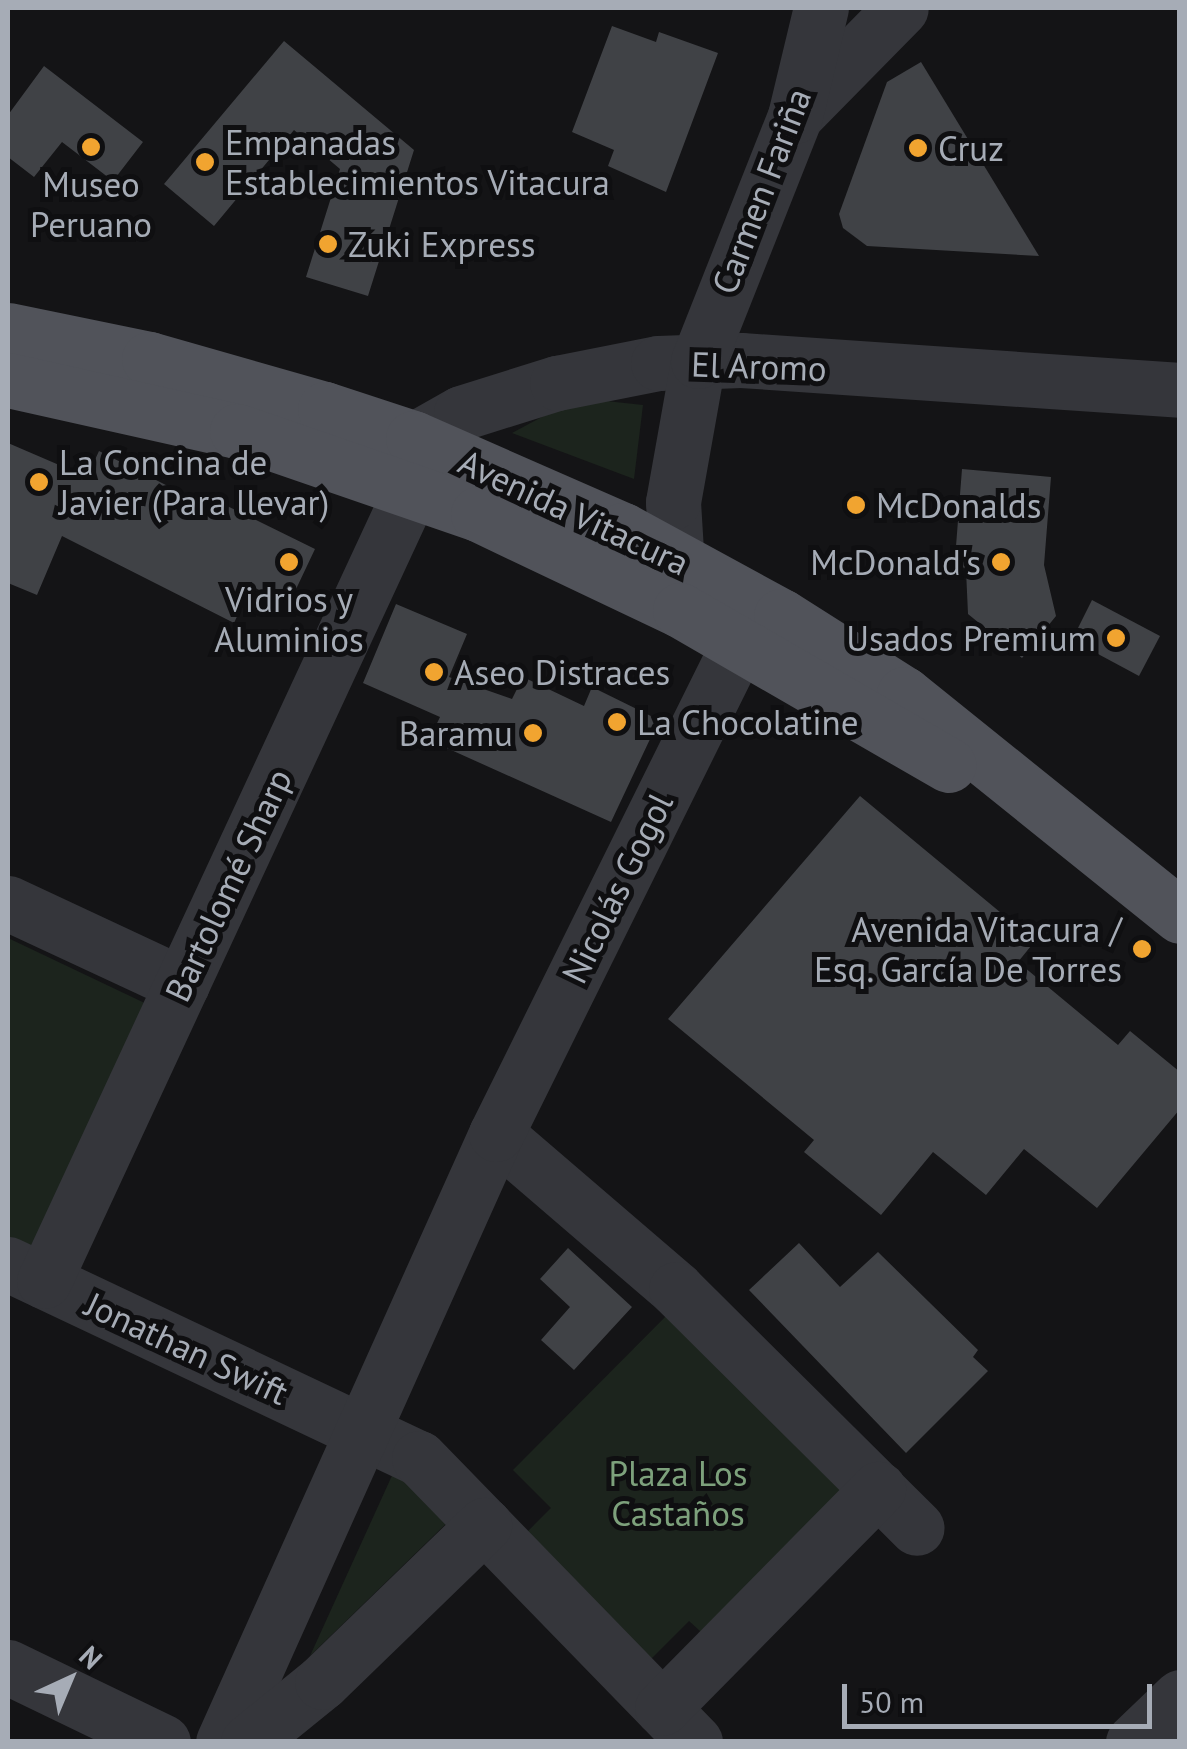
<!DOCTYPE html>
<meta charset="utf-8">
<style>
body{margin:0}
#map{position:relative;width:1187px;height:1749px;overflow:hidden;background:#141416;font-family:"PT Sans",sans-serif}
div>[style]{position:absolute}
.green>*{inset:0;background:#1c241d}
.building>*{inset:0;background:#404246}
.minor>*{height:55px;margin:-27.5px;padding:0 27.5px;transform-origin:27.5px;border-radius:27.5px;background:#35363b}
.major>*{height:55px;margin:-27.5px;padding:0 27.5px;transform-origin:27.5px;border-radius:27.5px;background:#51535a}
.dots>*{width:28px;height:28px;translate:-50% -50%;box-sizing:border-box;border:5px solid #0f0f11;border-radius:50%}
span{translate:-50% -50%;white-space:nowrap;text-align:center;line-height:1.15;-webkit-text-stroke:10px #0f0f11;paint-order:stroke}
.poi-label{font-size:35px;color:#a6acb6}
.left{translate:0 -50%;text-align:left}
.right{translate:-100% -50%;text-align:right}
.street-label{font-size:35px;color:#a6acb6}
.park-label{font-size:35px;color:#7da17c}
.frame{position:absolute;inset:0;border:10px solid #a6acb6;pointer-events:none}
.north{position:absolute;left:20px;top:1629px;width:100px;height:100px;-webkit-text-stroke:8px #0f0f11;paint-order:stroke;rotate:44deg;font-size:28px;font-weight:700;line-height:40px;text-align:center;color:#a6acb6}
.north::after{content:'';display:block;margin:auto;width:35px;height:45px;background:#a6acb6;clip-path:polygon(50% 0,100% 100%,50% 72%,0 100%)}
.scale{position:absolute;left:842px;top:1684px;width:310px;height:45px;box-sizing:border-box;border:5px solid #a6acb6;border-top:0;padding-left:12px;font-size:30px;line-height:35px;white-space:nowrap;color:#a6acb6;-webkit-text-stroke:8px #0f0f11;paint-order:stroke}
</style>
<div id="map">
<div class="green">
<i style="clip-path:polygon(597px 400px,643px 405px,634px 479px,512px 433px,553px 411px)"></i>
<i style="clip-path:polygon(8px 938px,151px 1006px,36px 1254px,8px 1241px)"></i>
<i style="clip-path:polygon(674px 1308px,861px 1493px,712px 1642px,689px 1621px,649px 1661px,523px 1536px,551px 1508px,513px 1470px)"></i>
<i style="clip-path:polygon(400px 1458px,455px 1515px,310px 1656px)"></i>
</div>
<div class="building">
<i style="clip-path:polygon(612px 26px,656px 42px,659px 32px,718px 53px,666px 192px,608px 166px,614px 150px,572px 132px)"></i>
<i style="clip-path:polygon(284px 41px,414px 150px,368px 296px,306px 277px,340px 169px,294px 130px,214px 226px,164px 184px)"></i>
<i style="clip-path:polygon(921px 62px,1039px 256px,867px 246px,843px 228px,839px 214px,887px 82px)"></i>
<i style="clip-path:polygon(44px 66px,143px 142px,113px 181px,62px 142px,34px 177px,8px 157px,8px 115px)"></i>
<i style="clip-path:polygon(8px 443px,87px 477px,99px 451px,213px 509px,217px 501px,315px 549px,289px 604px,251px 586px,234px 623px,62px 536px,37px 595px,8px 583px)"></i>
<i style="clip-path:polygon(962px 469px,1051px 477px,1044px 565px,1056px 616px,1022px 658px,968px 614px,966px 570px,955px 559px)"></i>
<i style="clip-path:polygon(1092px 600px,1160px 636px,1139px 676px,1072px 640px)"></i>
<i style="clip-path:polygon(396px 604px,467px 634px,449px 677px,512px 699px,523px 677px,584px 706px,592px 687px,659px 720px,611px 822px,429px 740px,440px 717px,363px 683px)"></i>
<i style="clip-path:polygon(860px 796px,1035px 941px,1018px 962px,1118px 1045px,1130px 1031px,1180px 1072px,1180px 1109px,1097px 1208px,1024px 1149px,986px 1195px,933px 1152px,881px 1215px,804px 1152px,814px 1140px,668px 1019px)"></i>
<i style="clip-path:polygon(799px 1243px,840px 1287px,878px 1252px,978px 1350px,973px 1357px,988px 1371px,906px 1453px,749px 1290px)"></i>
<i style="clip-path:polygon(568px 1248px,632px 1307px,574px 1370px,541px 1340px,570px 1307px,540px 1279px)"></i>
</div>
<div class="minor">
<i style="left:797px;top:114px;width:148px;rotate:-45.5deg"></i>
<i style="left:378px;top:460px;width:95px;rotate:-29.5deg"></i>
<i style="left:461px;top:413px;width:101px;rotate:-17.4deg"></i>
<i style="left:557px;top:383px;width:103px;rotate:-11.2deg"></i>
<i style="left:658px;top:363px;width:83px;rotate:-2.1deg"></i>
<i style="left:741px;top:360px;width:440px;rotate:3.9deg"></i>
<i style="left:679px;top:600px;width:98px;rotate:-93.5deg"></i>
<i style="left:673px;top:502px;width:143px;rotate:-79.9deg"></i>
<i style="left:698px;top:361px;width:264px;rotate:-68.4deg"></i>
<i style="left:795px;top:116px;width:111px;rotate:-76.5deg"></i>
<i style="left:8px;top:903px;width:192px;rotate:25deg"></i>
<i style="left:496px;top:1134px;width:238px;rotate:40.7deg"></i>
<i style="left:676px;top:1289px;width:339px;rotate:44.8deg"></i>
<i style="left:8px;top:1264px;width:454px;rotate:25.3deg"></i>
<i style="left:419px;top:1458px;width:396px;rotate:45.8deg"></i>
<i style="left:44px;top:1281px;width:874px;rotate:-65.11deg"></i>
<i style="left:8px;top:1667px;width:172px;rotate:25.8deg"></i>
<i style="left:662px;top:1708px;width:308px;rotate:-45.4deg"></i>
<i style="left:223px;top:1742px;width:666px;rotate:-65.82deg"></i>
<i style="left:496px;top:1134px;width:548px;rotate:-63.67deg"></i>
<i style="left:248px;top:1742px;width:95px;rotate:-39deg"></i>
<i style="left:322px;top:1682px;width:226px;rotate:-44.1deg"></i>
<i style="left:1133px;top:1742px;width:65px;rotate:-43.8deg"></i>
</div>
<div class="major">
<i style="left:8px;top:330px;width:144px;rotate:11.6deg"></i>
<i style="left:149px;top:359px;width:183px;rotate:15.9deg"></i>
<i style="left:325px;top:409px;width:93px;rotate:18.2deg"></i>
<i style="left:413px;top:438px;width:229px;rotate:23.7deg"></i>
<i style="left:623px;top:530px;width:180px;rotate:28.6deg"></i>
<i style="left:781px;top:616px;width:146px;rotate:32.4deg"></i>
<i style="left:904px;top:694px;width:354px;rotate:38.8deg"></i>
<i style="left:8px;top:380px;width:235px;rotate:12.6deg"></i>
<i style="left:237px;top:431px;width:255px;rotate:19deg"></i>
<i style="left:478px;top:514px;width:224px;rotate:25.4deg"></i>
<i style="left:680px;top:610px;width:310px;rotate:30deg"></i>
</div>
<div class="dots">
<i style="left:91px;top:147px;background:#f1a430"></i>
<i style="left:918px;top:148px;background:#f1a430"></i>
<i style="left:205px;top:162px;background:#f1a430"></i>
<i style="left:328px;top:244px;background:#f1a430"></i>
<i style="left:39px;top:482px;background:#f1a430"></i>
<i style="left:856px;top:505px;background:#f1a430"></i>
<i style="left:289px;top:562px;background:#f1a430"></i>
<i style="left:1001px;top:562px;background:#f1a430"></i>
<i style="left:1116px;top:638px;background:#f1a430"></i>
<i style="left:434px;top:672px;background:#f1a430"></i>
<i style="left:617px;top:722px;background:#f1a430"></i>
<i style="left:533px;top:733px;background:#f1a430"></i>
<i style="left:1142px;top:949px;background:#f1a430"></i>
</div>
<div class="poi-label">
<span class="left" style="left:225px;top:162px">Empanadas<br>Establecimientos Vitacura</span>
<span class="left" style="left:938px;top:148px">Cruz</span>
<span style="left:91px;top:204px">Museo<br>Peruano</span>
<span class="left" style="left:348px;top:244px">Zuki Express</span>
<span class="left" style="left:59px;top:482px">La Concina de<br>Javier (Para llevar)</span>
<span class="left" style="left:876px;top:505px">McDonalds</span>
<span class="right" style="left:981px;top:562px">McDonald's</span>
<span style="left:289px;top:619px">Vidrios y<br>Aluminios</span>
<span class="right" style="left:1096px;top:638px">Usados Premium</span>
<span class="left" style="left:454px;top:672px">Aseo Distraces</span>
<span class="left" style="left:637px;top:722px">La Chocolatine</span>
<span class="right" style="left:513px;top:733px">Baramu</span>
<span class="right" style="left:1122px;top:949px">Avenida Vitacura /<br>Esq. García De Torres</span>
</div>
<div class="street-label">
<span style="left:761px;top:191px;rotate:-69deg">Carmen Fariña</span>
<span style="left:759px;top:366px;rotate:2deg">El Aromo</span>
<span style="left:574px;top:512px;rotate:25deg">Avenida Vitacura</span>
<span style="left:228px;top:885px;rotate:-65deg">Bartolomé Sharp</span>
<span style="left:617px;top:888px;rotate:-64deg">Nicolás Gogol</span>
<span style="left:187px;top:1348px;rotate:25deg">Jonathan Swift</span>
</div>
<div class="park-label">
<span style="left:678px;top:1493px">Plaza Los<br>Castaños</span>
</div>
<div class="frame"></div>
<div class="north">N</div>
<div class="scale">50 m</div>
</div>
